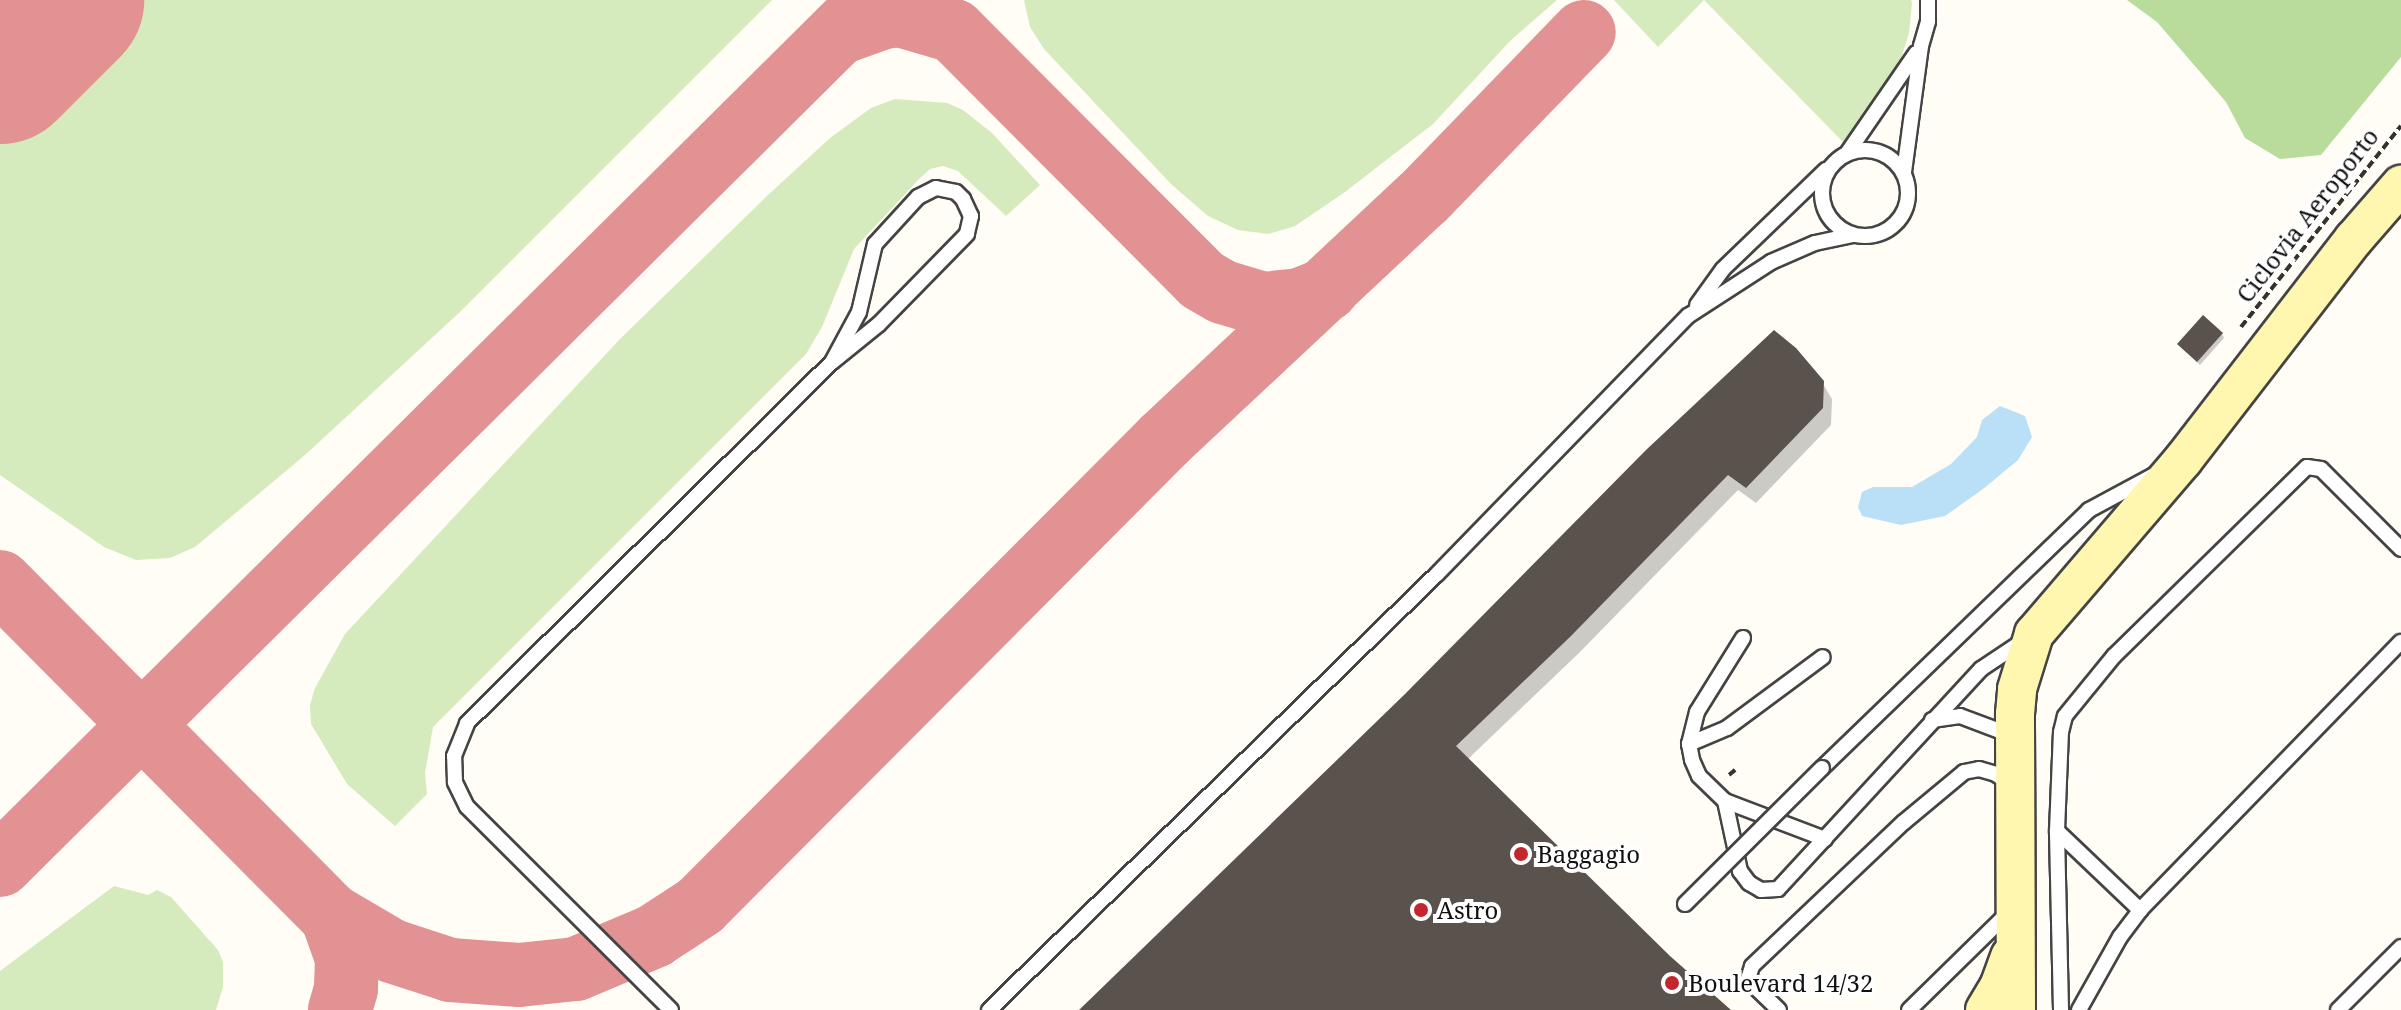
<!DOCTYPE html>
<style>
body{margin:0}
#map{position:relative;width:2401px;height:1010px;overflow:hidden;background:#fffdf5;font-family:"Noto Serif",serif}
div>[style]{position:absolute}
.green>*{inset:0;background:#d5ebbd}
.forest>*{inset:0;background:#b9dc9c}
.water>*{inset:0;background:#b9e0f7}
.shadow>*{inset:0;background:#0003}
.taxiway>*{height:64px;margin:-32px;padding:0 32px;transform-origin:32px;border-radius:32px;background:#e29292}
.runway>*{height:160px;margin:-80px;padding:0 80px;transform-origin:80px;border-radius:80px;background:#e29292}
.building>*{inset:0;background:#5a524d}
.path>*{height:4px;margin-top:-2px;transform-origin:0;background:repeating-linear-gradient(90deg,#333 0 8px,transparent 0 12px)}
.roads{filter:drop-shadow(2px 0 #444) drop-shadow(-2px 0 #444) drop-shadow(0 2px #444) drop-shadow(0 -2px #444)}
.service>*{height:14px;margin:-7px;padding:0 7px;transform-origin:7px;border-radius:7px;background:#fff}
.service>.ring{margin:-7px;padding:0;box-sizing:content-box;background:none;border:14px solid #fff;border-radius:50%}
.secondary>*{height:38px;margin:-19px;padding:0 19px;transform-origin:19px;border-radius:19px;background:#fff6b0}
.bridges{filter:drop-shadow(2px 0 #444) drop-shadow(-2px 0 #444) drop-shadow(0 2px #444) drop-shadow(0 -2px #444)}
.service-bridge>*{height:14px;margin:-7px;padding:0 7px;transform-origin:7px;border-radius:7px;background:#fff}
.dots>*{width:22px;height:22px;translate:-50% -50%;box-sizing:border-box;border:4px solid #fff;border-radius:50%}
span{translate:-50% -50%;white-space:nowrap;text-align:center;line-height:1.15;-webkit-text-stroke:8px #fff;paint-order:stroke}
.street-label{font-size:24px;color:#111}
.poi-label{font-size:24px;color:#111}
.left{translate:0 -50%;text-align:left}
</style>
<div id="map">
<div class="green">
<i style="clip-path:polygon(104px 0,772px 0,461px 311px,305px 455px,195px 547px,170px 558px,136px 560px,104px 547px,0 475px,0 103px)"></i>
<i style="clip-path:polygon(1024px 0,1557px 0,1511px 40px,1433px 124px,1345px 192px,1295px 226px,1268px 234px,1238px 230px,1208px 216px,1172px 185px,1044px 49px,1030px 27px)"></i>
<i style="clip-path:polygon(1614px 0,1911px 0,1912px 3px,1909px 33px,1894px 81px,1867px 120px,1844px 143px,1704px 0,1658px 47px)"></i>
<i style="clip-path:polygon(895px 99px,947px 103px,963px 110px,992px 133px,1040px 185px,1006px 216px,958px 171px,943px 166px,930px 169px,918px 180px,854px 249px,822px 327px,806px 354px,433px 727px,425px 773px,427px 794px,395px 826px,347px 784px,311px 724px,310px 705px,315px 688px,345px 634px,620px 339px,768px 195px,830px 138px,871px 108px)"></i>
<i style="clip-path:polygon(114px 886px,148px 895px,157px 890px,171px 897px,218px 950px,223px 962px,223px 987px,216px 1010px,0 1010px,0 971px)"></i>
</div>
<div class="forest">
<i style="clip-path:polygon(2127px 0,2401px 0,2401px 57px,2321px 155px,2280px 159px,2245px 138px,2226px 102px,2157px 22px)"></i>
</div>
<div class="water">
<i style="clip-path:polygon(2000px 406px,2025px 416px,2032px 437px,2018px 460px,1983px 489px,1945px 516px,1901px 525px,1862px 516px,1858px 507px,1862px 492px,1873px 487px,1912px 487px,1951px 464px,1977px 437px,1982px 420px)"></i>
</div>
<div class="shadow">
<i style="clip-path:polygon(2222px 334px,2224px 338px,2200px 365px,2182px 348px)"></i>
<i style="clip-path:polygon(1822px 382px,1832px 399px,1831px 425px,1756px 503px,1738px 490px,1580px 652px,1467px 760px,1668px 958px,1728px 1010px,1083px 1010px)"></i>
</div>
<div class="taxiway">
<i style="left:839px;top:33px;width:48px;rotate:-19.6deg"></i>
<i style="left:884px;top:17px;width:16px;rotate:-7deg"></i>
<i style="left:900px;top:15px;width:56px;rotate:16.5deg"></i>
<i style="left:954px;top:31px;width:351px;rotate:45.1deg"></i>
<i style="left:1202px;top:280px;width:24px;rotate:30deg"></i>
<i style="left:1223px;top:292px;width:42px;rotate:16.7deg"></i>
<i style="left:1263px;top:304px;width:37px;rotate:-6deg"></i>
<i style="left:1300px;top:300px;width:29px;rotate:-22deg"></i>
<i style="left:0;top:582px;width:471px;rotate:45.2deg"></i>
<i style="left:332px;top:916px;width:69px;rotate:30.3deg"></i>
<i style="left:392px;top:951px;width:61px;rotate:18.1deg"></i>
<i style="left:450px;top:970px;width:69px;rotate:4.1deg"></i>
<i style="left:519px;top:975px;width:57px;rotate:-6deg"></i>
<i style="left:576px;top:969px;width:85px;rotate:-22.9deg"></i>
<i style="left:654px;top:936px;width:55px;rotate:-33.1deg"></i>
<i style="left:700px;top:906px;width:658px;rotate:-45.12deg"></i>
<i style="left:1164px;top:440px;width:354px;rotate:-43.1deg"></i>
<i style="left:1423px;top:198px;width:231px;rotate:-45.9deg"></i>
<i style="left:0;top:865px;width:1228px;rotate:-44.77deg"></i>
<i style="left:332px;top:916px;width:45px;rotate:70.3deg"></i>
<i style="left:347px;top:958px;width:31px;rotate:92deg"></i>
<i style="left:346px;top:989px;width:22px;rotate:106deg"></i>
</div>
<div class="runway">
<i style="left:0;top:64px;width:91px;rotate:-45deg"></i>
</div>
<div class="building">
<i style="clip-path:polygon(2203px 315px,2223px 333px,2197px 362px,2177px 344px)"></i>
<i style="clip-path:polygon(1774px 330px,1796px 348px,1824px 381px,1823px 408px,1746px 488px,1728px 475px,1571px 636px,1456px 746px,1670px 956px,1731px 1010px,1079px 1010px,1405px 694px,1646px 450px)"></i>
</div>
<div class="path">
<i style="left:2241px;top:327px;width:257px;rotate:-51.5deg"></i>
<i style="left:1729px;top:775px;width:8px;rotate:-40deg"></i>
</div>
<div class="roads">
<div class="service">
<i class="ring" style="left:1822px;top:150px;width:72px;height:72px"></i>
<i style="left:1848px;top:152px;width:120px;rotate:-55.5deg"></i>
<i style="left:1904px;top:172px;width:127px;rotate:-82.3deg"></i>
<i style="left:1921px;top:46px;width:26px;rotate:-74deg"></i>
<i style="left:1928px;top:21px;width:21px;rotate:-90deg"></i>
<i style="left:936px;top:188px;width:20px;rotate:11deg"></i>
<i style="left:956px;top:192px;width:10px;rotate:45deg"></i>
<i style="left:963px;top:199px;width:19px;rotate:65deg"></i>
<i style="left:971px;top:216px;width:18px;rotate:103deg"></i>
<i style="left:967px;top:234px;width:126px;rotate:134.4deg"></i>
<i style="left:879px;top:324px;width:60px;rotate:141deg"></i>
<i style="left:832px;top:362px;width:57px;rotate:-61.6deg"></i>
<i style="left:859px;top:312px;width:70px;rotate:-76.8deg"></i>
<i style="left:875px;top:244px;width:64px;rotate:-47.5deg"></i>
<i style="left:918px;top:197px;width:20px;rotate:-27deg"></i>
<i style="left:1697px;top:305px;width:44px;rotate:-54.2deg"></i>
<i style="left:1723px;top:269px;width:143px;rotate:-43.9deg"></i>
<i style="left:1743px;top:638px;width:87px;rotate:121.9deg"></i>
<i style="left:1697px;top:712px;width:33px;rotate:104deg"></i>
<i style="left:1689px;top:744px;width:16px;rotate:79deg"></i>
<i style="left:1692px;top:760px;width:17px;rotate:66deg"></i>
<i style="left:1699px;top:776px;width:36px;rotate:44deg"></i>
<i style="left:1725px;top:801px;width:107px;rotate:20.8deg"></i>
<i style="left:1932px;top:720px;width:28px;rotate:-8deg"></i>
<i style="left:1960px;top:716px;width:43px;rotate:20.6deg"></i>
<i style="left:2000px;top:731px;width:13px;rotate:45deg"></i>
<i style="left:1689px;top:744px;width:41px;rotate:-22.8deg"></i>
<i style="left:1727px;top:728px;width:119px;rotate:-36.5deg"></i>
<i style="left:1822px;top:768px;width:371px;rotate:-44deg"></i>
<i style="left:2089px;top:510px;width:74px;rotate:-28.3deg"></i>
<i style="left:1725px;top:801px;width:72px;rotate:77.9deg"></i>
<i style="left:1740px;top:871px;width:15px;rotate:53deg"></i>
<i style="left:1749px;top:883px;width:14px;rotate:30deg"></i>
<i style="left:1761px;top:890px;width:17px;rotate:-3deg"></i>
<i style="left:1778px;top:889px;width:299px;rotate:-47.3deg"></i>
<i style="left:1981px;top:669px;width:50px;rotate:-33.7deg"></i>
<i style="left:2057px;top:831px;width:115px;rotate:43.6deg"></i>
<i style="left:671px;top:1010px;width:288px;rotate:-135.1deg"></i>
<i style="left:467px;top:807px;width:28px;rotate:-116deg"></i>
<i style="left:455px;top:782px;width:26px;rotate:-92deg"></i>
<i style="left:454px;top:756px;width:35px;rotate:-68deg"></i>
<i style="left:467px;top:723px;width:513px;rotate:-44.68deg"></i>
<i style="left:989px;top:1010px;width:625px;rotate:-44.22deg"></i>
<i style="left:1437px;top:574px;width:360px;rotate:-45.8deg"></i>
<i style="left:1688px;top:316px;width:99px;rotate:-33deg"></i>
<i style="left:1771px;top:262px;width:48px;rotate:-23.4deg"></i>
<i style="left:1815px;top:243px;width:39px;rotate:-12deg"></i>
<i style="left:1779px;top:1010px;width:39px;rotate:-136deg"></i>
<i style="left:1751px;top:983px;width:7px;rotate:-106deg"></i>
<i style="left:1749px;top:976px;width:10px;rotate:-73deg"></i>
<i style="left:1752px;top:966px;width:209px;rotate:-43.5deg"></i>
<i style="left:1904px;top:822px;width:78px;rotate:-39.8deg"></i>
<i style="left:1964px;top:772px;width:15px;rotate:-11deg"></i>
<i style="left:1979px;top:769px;width:18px;rotate:16deg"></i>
<i style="left:1996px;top:774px;width:19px;rotate:36deg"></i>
<i style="left:1909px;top:1010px;width:140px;rotate:-44.4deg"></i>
<i style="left:2061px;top:1010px;width:179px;rotate:-91.3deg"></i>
<i style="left:2057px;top:831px;width:99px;rotate:-87.7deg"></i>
<i style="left:2061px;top:732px;width:16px;rotate:-76deg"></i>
<i style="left:2065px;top:716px;width:77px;rotate:-50.8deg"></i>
<i style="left:2114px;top:656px;width:270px;rotate:-44.4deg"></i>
<i style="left:2307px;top:467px;width:14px;rotate:8deg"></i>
<i style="left:2321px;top:469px;width:113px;rotate:45deg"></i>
<i style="left:2079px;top:1010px;width:84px;rotate:-60.7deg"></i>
<i style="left:2120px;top:937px;width:34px;rotate:-53deg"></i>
<i style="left:2140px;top:910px;width:374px;rotate:-45.8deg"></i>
<i style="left:2338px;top:1010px;width:89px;rotate:-45deg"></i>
</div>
<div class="secondary">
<i style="left:1985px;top:1010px;width:27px;rotate:-59deg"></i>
<i style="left:1999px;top:987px;width:33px;rotate:-70deg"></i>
<i style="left:2016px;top:1010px;width:296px;rotate:-90.2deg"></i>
<i style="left:2015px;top:714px;width:25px;rotate:-85deg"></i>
<i style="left:2017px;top:689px;width:58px;rotate:-72.8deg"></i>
<i style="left:2034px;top:634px;width:229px;rotate:-49.4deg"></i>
<i style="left:2183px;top:460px;width:279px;rotate:-52.3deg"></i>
<i style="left:2354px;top:239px;width:72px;rotate:-49deg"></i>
</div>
</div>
<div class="bridges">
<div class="service-bridge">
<i style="left:1685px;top:904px;width:193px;rotate:-44.8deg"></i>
</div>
</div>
<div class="dots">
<i style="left:1521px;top:854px;background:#c4262e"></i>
<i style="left:1421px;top:910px;background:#c4262e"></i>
<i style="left:1672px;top:983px;background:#c4262e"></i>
</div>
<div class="street-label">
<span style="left:2307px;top:215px;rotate:-52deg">Ciclovia Aeroporto</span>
</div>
<div class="poi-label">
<span class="left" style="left:1537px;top:854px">Baggagio</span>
<span class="left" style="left:1437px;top:910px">Astro</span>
<span class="left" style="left:1688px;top:983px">Boulevard 14/32</span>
</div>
</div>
